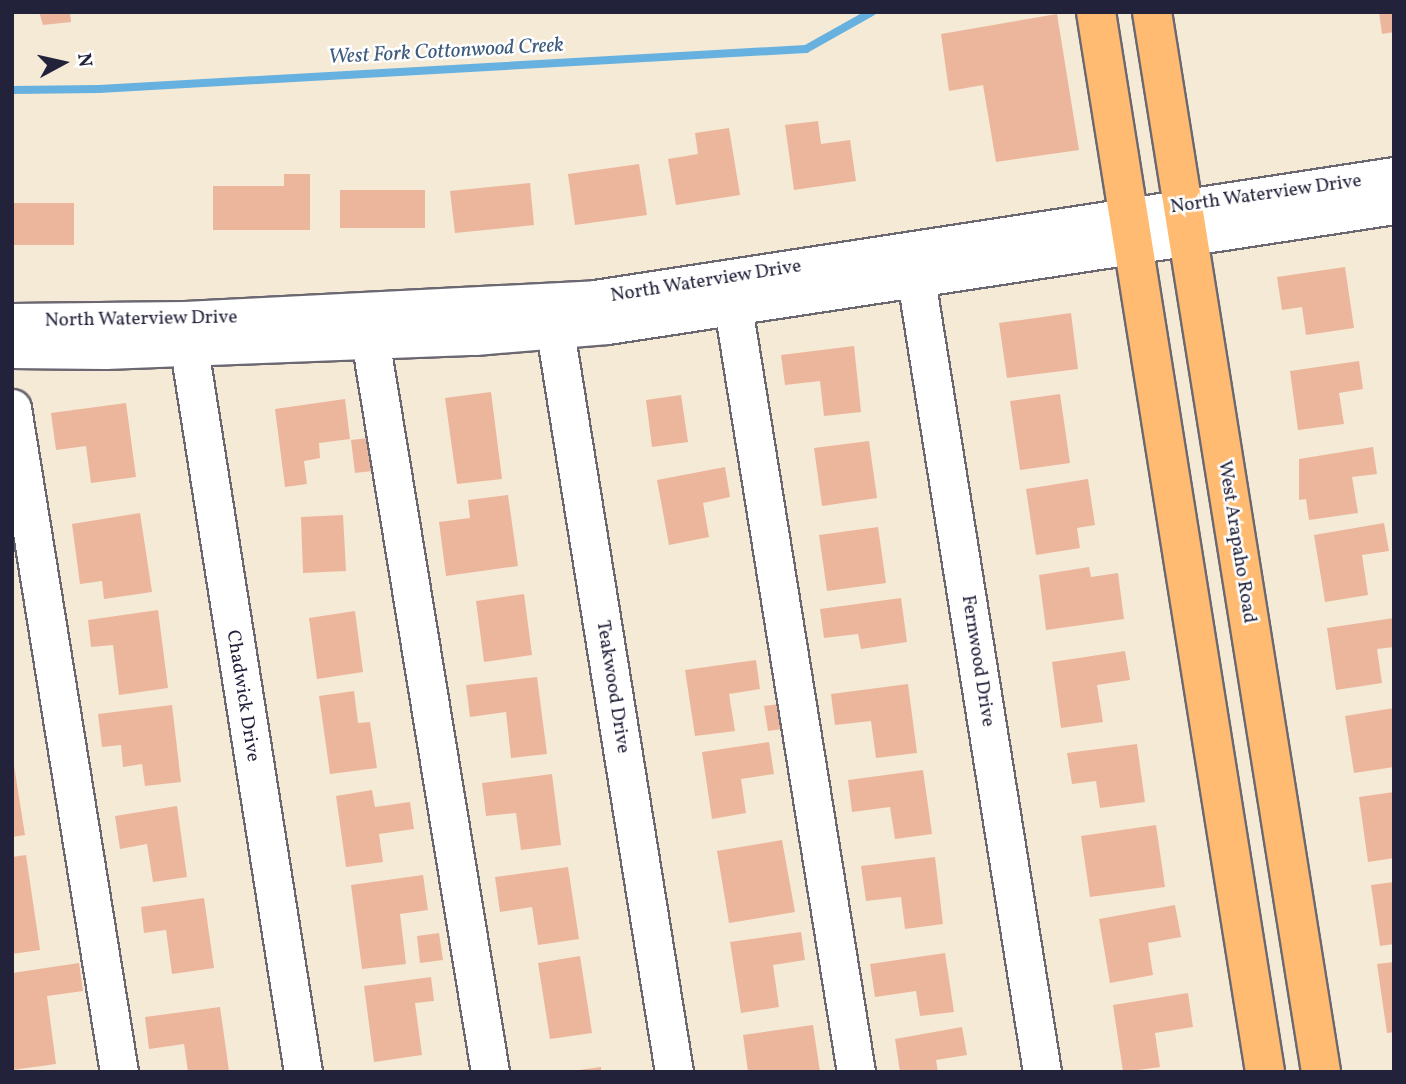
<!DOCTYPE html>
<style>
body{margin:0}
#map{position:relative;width:1406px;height:1084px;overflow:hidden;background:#f5ead6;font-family:Vollkorn,serif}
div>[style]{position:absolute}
.stream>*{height:8px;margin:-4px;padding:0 4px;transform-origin:4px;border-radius:4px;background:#66b1df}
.building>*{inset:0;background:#ecb69c}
.roads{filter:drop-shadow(2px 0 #6c6871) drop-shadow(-2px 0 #6c6871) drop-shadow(0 2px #6c6871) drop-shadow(0 -2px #6c6871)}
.minor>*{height:37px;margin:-18.5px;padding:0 18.5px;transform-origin:18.5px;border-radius:18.5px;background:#fff}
.major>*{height:38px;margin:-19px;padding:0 19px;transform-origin:19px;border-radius:19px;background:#ffbb71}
span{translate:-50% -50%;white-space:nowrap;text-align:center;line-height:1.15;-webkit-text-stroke:5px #fff;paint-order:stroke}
.street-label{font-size:19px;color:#22223b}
.water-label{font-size:21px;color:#3d5b7d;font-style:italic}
.frame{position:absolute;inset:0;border:14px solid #22223b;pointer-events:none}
.north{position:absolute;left:28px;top:28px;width:70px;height:70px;-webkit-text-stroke:5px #fff;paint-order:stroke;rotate:82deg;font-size:19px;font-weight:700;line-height:28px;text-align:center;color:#22223b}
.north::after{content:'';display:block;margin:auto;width:24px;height:32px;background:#22223b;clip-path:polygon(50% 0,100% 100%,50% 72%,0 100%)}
</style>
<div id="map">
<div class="stream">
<i style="left:12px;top:90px;width:87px;rotate:-0.7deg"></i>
<i style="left:99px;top:89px;width:708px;rotate:-3.24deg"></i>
<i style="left:806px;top:49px;width:76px;rotate:-29.3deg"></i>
</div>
<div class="building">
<i style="clip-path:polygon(39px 12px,70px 12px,71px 22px,43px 25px)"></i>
<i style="clip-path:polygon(1379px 12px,1394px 12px,1394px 32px,1382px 34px)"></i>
<i style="clip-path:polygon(1057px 14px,1079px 150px,996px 162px,983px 85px,949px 91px,941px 34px)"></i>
<i style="clip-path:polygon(818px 121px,821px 144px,850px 140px,856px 181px,794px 190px,785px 125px)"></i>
<i style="clip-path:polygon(729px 128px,740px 195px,676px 205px,668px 159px,698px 154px,695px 133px)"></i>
<i style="clip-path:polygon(639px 164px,647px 215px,575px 225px,568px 174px)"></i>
<i style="clip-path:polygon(284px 174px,310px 174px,310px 230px,213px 230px,213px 186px,284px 186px)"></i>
<i style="clip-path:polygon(530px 183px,534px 225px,455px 233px,450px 191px)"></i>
<i style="clip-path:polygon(340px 190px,425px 190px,425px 228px,340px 228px)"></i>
<i style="clip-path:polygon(12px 203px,74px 203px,74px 245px,12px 245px)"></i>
<i style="clip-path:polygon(1345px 267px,1354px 328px,1306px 335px,1302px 307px,1282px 310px,1277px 277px)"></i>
<i style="clip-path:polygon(1071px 313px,1078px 369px,1007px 378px,999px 323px)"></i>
<i style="clip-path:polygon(854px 346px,861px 412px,824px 416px,820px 381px,785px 385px,781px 355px)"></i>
<i style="clip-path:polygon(1359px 361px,1363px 389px,1339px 393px,1344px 424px,1298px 430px,1290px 371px)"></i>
<i style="clip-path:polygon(491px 392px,502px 479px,457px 484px,445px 398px)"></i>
<i style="clip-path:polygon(1060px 394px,1070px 463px,1020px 470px,1010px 401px)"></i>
<i style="clip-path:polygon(681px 395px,688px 442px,652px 447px,646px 400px)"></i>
<i style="clip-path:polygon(345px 399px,350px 439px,319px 443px,320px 458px,304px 461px,307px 484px,285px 487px,275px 409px)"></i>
<i style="clip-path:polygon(126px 403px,136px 477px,91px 483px,86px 446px,56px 450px,51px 413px)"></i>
<i style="clip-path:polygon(377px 437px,382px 470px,355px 473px,351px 440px)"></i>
<i style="clip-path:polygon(869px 441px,877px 498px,822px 506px,814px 448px)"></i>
<i style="clip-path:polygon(1373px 447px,1377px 474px,1352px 477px,1358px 513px,1309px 520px,1306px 499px,1299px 500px,1299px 459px)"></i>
<i style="clip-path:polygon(725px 467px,730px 497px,703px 503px,709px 537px,669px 545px,657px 480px)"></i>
<i style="clip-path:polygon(1088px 479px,1095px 525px,1077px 528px,1080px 548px,1036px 555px,1026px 489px)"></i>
<i style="clip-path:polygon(508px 495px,518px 566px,446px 576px,439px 522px,470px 518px,468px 500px)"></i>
<i style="clip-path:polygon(140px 513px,152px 592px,104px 599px,102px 581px,80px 584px,72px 524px)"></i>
<i style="clip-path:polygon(343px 515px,346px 571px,303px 573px,301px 517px)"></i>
<i style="clip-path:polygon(1384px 523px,1389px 551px,1362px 555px,1368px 595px,1325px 602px,1314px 535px)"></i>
<i style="clip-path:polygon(878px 527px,886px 583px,827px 591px,819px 535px)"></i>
<i style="clip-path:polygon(1089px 567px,1091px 577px,1118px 573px,1124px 619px,1046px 630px,1039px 575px)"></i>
<i style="clip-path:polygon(524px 594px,532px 655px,484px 662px,476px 601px)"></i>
<i style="clip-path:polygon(901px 598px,907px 642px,861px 649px,858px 634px,824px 638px,820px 609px)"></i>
<i style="clip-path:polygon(158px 610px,168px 688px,119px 695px,113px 645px,91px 647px,88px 620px)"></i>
<i style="clip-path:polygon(355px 611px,363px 672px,317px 679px,309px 618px)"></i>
<i style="clip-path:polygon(1394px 618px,1394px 647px,1377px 649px,1382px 683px,1336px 690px,1327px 628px)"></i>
<i style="clip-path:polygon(1125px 651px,1130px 680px,1097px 685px,1103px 722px,1061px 728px,1052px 662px)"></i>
<i style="clip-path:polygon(756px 660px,760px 689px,729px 694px,735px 731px,695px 736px,685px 670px)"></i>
<i style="clip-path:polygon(537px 677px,547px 754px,511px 758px,506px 712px,470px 717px,466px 685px)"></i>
<i style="clip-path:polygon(908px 684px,917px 753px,876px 758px,871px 721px,835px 725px,831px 694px)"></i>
<i style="clip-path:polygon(354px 691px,358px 723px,370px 722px,377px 768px,330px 774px,319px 696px)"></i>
<i style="clip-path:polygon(787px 703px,790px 728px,768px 731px,764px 706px)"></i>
<i style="clip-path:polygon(172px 705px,181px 782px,145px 786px,142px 764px,123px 767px,121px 745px,102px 747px,98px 714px)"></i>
<i style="clip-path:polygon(1394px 708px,1394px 767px,1354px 773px,1345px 716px)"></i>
<i style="clip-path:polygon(769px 742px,774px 774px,741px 779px,746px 813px,712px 819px,702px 752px)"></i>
<i style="clip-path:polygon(1137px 744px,1145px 802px,1100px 808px,1096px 781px,1072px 784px,1067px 753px)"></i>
<i style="clip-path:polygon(12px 753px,25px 835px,12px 837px)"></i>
<i style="clip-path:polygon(923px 770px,932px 834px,895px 839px,890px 807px,852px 812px,848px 780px)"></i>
<i style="clip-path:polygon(552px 774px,561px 845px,521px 850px,516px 813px,486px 816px,482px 783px)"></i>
<i style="clip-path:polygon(372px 790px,375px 807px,410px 802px,414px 829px,379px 834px,383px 862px,346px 867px,336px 796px)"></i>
<i style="clip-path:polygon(1394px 792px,1394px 858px,1368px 862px,1359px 797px)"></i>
<i style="clip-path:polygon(177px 806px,187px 877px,153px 882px,147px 844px,120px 849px,115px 816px)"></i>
<i style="clip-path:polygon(1156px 825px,1165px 887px,1090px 897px,1081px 836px)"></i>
<i style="clip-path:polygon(782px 840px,795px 912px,729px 923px,717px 851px)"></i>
<i style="clip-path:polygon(26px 855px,40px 950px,12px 954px,12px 857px)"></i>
<i style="clip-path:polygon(935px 857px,943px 924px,905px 929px,901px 897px,866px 901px,861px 866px)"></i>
<i style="clip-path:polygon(568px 867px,579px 939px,538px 945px,532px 907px,500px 912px,495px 877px)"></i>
<i style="clip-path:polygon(423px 875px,428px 910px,400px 914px,406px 964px,362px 969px,351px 885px)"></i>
<i style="clip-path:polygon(1394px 882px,1394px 944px,1380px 946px,1371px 885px)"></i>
<i style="clip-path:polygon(204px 898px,214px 968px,172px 974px,166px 930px,144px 933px,141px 907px)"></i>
<i style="clip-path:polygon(1175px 905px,1181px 937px,1148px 943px,1153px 975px,1110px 983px,1099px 919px)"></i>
<i style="clip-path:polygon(801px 932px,805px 960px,773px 965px,779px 1007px,741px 1013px,730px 942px)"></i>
<i style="clip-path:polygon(439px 933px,443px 960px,420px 963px,417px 936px)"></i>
<i style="clip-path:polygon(945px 953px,954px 1012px,920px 1016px,916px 991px,875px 997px,870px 964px)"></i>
<i style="clip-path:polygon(580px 956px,592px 1033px,550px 1039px,538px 963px)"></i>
<i style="clip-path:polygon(1394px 962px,1394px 1032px,1387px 1033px,1377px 964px)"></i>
<i style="clip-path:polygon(79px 963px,83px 991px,47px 996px,56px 1064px,12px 1070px,12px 973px)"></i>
<i style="clip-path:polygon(431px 977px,434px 1001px,415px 1003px,422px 1055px,374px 1062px,364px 986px)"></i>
<i style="clip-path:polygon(1188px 993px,1193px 1027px,1155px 1033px,1160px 1067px,1123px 1072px,1113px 1005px)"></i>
<i style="clip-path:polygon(220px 1007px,229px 1071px,188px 1072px,184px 1044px,149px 1049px,145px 1017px)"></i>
<i style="clip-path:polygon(813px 1025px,820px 1072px,748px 1072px,743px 1035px)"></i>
<i style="clip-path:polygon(962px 1027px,967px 1055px,936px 1060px,938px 1072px,900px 1072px,895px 1039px)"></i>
<i style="clip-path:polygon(601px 1067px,601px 1072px,579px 1072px,579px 1070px)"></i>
</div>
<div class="roads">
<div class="minor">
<i style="left:912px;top:254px;width:828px;rotate:80.97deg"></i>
<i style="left:551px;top:306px;width:776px;rotate:80.88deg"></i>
<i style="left:733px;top:307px;width:775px;rotate:80.87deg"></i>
<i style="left:12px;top:322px;width:173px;rotate:-0.7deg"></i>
<i style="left:185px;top:320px;width:411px;rotate:-2.9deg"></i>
<i style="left:595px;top:299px;width:808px;rotate:-8.75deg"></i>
<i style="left:185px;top:323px;width:758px;rotate:81.05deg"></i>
<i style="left:370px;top:339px;width:743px;rotate:80.7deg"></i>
<i style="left:12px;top:349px;width:93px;rotate:0.6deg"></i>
<i style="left:105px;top:350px;width:370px;rotate:-2.2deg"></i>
<i style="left:475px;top:336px;width:132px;rotate:-4.8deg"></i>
<i style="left:607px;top:325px;width:796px;rotate:-8.67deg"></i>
<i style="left:12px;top:408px;width:673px;rotate:80.85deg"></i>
</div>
<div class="major">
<i style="left:1096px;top:12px;width:1073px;rotate:80.94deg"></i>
<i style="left:1152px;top:12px;width:1073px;rotate:80.94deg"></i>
</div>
</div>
<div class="street-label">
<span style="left:1266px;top:195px;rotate:-8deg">North Waterview Drive</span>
<span style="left:706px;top:282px;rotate:-9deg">North Waterview Drive</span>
<span style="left:141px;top:320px;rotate:-1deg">North Waterview Drive</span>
<span style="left:1236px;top:542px;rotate:81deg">West Arapaho Road</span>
<span style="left:977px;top:661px;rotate:81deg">Fernwood Drive</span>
<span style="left:612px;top:687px;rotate:81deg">Teakwood Drive</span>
<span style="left:242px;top:696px;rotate:81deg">Chadwick Drive</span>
</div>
<div class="water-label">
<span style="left:446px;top:52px;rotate:-3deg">West Fork Cottonwood Creek</span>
</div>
<div class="frame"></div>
<div class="north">N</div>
</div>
